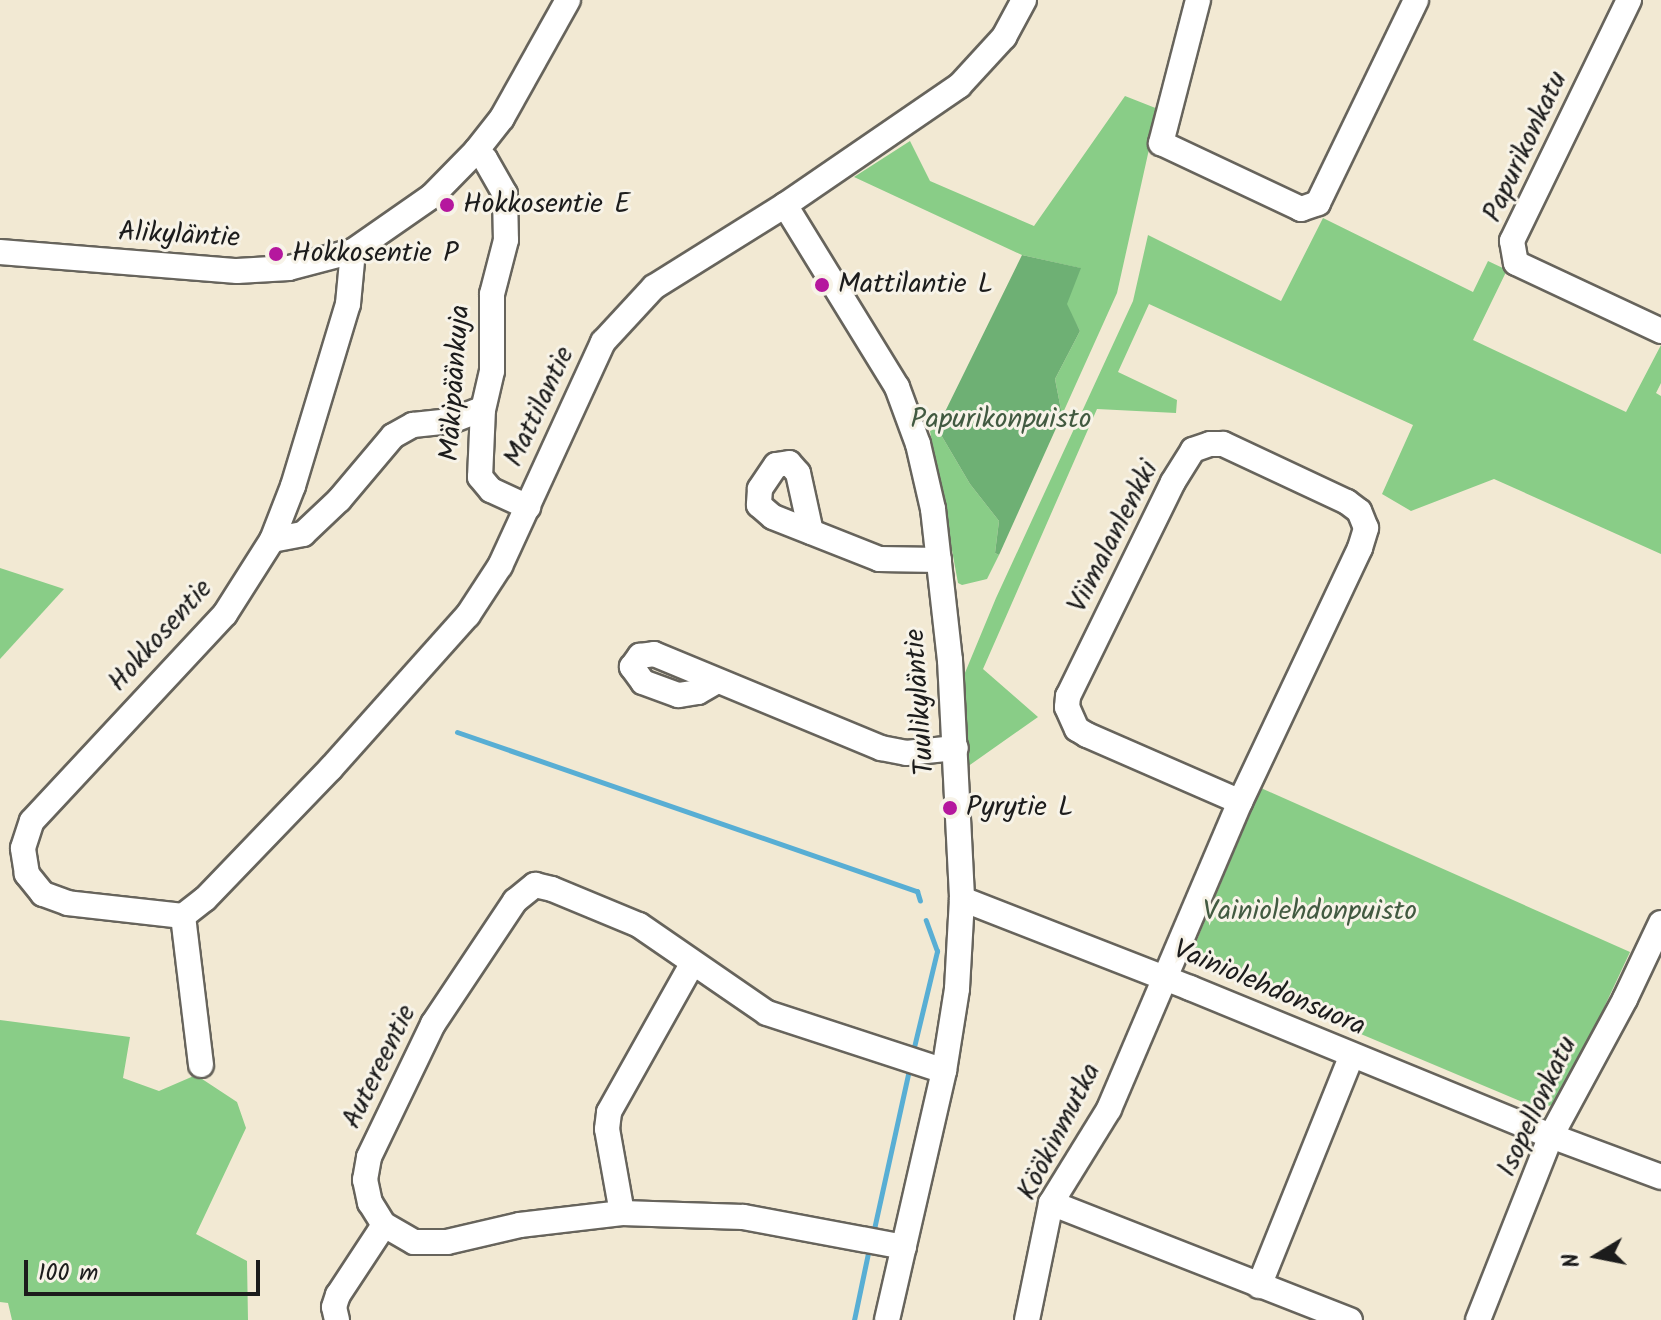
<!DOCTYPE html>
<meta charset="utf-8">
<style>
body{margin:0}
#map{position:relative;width:1661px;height:1320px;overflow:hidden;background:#f2e9d3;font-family:Kalam,sans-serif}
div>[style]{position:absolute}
.green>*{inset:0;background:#89cd87}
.forest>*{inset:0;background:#6eb074}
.stream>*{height:5px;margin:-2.5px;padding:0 2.5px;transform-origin:2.5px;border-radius:2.5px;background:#58aed4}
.roads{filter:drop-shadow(2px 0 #67645c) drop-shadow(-2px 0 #67645c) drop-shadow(0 2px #67645c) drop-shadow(0 -2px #67645c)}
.minor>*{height:24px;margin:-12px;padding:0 12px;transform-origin:12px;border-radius:12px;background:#fff}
.dots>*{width:22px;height:22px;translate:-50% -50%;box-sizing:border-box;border:4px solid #f7f3e8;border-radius:50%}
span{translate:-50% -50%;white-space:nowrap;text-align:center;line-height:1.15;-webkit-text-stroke:6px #f7f3e8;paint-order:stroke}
.street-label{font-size:28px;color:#1c1c1c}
.poi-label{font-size:28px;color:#1c1c1c}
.left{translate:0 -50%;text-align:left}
.park-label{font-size:28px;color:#425a41}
.north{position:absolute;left:1557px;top:1216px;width:80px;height:80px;-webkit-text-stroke:6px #f7f3e8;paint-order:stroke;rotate:260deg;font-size:22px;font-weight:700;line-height:32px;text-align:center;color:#1c1c1c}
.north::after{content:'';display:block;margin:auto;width:28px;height:36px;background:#1c1c1c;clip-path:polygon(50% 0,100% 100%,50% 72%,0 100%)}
.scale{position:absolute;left:24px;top:1260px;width:236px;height:36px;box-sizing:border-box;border:4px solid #1c1c1c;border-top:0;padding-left:10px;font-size:24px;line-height:28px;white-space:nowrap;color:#1c1c1c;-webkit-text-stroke:6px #f7f3e8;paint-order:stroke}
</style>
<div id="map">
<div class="green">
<i style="clip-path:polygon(1125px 96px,1158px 109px,1117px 293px,1062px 415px,1055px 379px,1080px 331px,1066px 304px,1080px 268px,1022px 255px,854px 177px,910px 141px,930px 181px,1034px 226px)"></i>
<i style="clip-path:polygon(1323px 218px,1473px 292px,1488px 261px,1507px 270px,1473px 340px,1626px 412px,1661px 345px,1661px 383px,1656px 393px,1661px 396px,1661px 554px,1494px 479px,1411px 511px,1382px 494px,1413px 425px,1149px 304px,1118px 372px,1177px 400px,1176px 413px,1097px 409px,983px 669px,1038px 717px,967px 767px,962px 680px,996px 598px,1133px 301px,1148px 235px,1281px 301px)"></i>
<i style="clip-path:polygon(937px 428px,970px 484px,999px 521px,995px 553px,999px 555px,987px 579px,962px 585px,958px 583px,930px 431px)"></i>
<i style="clip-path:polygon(0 568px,64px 589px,0 659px)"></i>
<i style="clip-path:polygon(1261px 788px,1630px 952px,1559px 1104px,1537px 1108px,1199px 966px,1193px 949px)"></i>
<i style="clip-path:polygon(0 1020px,130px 1037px,123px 1078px,159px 1091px,196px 1075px,237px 1102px,246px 1128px,196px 1234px,247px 1261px,248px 1320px,12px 1320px,8px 1303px,0 1302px)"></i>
</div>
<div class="forest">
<i style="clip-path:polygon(1022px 255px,1081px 268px,1067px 304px,1080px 331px,1055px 379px,1062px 415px,999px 555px,995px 553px,999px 521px,970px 484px,937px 428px)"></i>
</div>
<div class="stream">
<i style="left:457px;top:732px;width:487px;rotate:19.1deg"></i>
<i style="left:917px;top:891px;width:10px;rotate:73deg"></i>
<i style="left:914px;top:1047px;width:99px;rotate:-76.5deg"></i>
<i style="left:937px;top:951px;width:33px;rotate:-110deg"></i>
<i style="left:874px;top:1229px;width:163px;rotate:-77.6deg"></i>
<i style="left:854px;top:1320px;width:68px;rotate:-78.2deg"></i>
</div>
<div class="roads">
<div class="minor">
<i style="left:1198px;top:0;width:148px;rotate:104.5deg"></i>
<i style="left:1161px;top:143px;width:155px;rotate:25.2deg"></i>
<i style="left:1301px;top:209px;width:18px;rotate:-19deg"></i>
<i style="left:1318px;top:203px;width:225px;rotate:-64.2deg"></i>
<i style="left:1629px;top:0;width:268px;rotate:115.9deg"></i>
<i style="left:1512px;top:241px;width:22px;rotate:80deg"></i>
<i style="left:1516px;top:263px;width:160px;rotate:25.1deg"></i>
<i style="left:476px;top:151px;width:12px;rotate:42deg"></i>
<i style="left:485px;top:159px;width:40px;rotate:60.3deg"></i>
<i style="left:505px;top:194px;width:46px;rotate:88.8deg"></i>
<i style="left:506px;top:240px;width:56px;rotate:104.5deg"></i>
<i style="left:492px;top:294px;width:77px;rotate:90deg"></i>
<i style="left:492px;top:371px;width:39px;rotate:103deg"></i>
<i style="left:483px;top:409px;width:68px;rotate:92.5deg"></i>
<i style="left:480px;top:477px;width:17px;rotate:50deg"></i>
<i style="left:491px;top:490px;width:41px;rotate:24.7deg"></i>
<i style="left:785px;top:205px;width:214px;rotate:58.4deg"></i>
<i style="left:897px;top:387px;width:61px;rotate:69.8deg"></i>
<i style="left:918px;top:444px;width:67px;rotate:77deg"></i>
<i style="left:933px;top:509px;width:152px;rotate:83.6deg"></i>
<i style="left:950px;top:660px;width:239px;rotate:87.1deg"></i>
<i style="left:962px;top:899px;width:90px;rotate:93.2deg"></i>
<i style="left:957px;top:989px;width:83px;rotate:99deg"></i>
<i style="left:944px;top:1071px;width:255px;rotate:102.9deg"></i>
<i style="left:0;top:252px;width:238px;rotate:4.6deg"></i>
<i style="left:237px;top:271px;width:52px;rotate:-3.3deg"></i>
<i style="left:289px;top:268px;width:66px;rotate:-14.9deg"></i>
<i style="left:353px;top:251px;width:96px;rotate:-34.8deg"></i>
<i style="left:432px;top:196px;width:63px;rotate:-45.6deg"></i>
<i style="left:476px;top:151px;width:42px;rotate:-51.8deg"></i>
<i style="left:502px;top:118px;width:135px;rotate:-60.8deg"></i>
<i style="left:811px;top:532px;width:60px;rotate:-102.4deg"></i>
<i style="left:798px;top:473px;width:13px;rotate:-132deg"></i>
<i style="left:789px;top:463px;width:13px;rotate:171deg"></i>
<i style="left:776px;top:465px;width:29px;rotate:124deg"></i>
<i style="left:760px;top:489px;width:16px;rotate:94deg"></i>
<i style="left:759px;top:505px;width:18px;rotate:41deg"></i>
<i style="left:773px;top:517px;width:114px;rotate:21.6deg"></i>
<i style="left:879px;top:559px;width:60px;rotate:1deg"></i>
<i style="left:272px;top:540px;width:32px;rotate:-11deg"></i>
<i style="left:303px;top:534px;width:50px;rotate:-43.4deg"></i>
<i style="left:339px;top:500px;width:84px;rotate:-49.8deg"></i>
<i style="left:393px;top:436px;width:23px;rotate:-29deg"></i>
<i style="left:413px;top:425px;width:38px;rotate:-6deg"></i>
<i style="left:451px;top:421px;width:34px;rotate:-21deg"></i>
<i style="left:717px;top:681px;width:22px;rotate:150deg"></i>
<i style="left:698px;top:692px;width:20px;rotate:171deg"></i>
<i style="left:678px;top:695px;width:37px;rotate:-160deg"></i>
<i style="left:643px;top:682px;width:19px;rotate:-126deg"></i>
<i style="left:632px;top:667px;width:14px;rotate:-54deg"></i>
<i style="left:640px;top:656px;width:14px;rotate:-8deg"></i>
<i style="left:654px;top:654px;width:246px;rotate:22.5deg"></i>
<i style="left:881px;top:748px;width:25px;rotate:11deg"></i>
<i style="left:906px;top:753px;width:50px;rotate:-5.7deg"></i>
<i style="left:962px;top:899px;width:245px;rotate:21.3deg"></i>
<i style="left:1190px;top:988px;width:390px;rotate:22.3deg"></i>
<i style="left:1551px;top:1136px;width:117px;rotate:20.4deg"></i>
<i style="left:183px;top:916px;width:28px;rotate:-38deg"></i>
<i style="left:205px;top:899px;width:182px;rotate:-46.1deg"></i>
<i style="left:331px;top:768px;width:205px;rotate:-48.2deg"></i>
<i style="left:468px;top:615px;width:59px;rotate:-56.9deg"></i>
<i style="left:500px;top:566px;width:247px;rotate:-65.3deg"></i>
<i style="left:603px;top:342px;width:75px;rotate:-47.2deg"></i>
<i style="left:654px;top:287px;width:155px;rotate:-32deg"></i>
<i style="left:785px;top:205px;width:211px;rotate:-34.4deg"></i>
<i style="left:959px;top:86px;width:67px;rotate:-47.4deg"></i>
<i style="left:1004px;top:37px;width:42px;rotate:-61.6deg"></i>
<i style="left:183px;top:916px;width:116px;rotate:-173.6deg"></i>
<i style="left:68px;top:903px;width:27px;rotate:-160deg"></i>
<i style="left:43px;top:894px;width:26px;rotate:-129deg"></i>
<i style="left:27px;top:874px;width:26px;rotate:-99deg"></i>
<i style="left:23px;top:848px;width:28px;rotate:-72deg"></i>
<i style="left:32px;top:821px;width:283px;rotate:-47deg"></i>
<i style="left:225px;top:614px;width:88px;rotate:-57.6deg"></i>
<i style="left:272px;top:540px;width:58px;rotate:-68.7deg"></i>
<i style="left:293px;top:486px;width:190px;rotate:-73.2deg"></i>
<i style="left:348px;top:304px;width:53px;rotate:-84.6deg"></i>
<i style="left:183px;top:916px;width:150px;rotate:83.1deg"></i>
<i style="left:1051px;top:1203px;width:321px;rotate:21.4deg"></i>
<i style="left:622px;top:1213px;width:85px;rotate:-100.1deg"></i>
<i style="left:607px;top:1129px;width:17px;rotate:-83deg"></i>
<i style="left:609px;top:1112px;width:170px;rotate:-60.7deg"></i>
<i style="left:904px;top:1247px;width:164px;rotate:-169.4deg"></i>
<i style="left:743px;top:1217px;width:121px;rotate:-178.1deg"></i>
<i style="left:622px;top:1213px;width:103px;rotate:173.3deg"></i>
<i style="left:520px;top:1225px;width:75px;rotate:166.9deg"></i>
<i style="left:447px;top:1242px;width:33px;rotate:180deg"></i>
<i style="left:414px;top:1242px;width:34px;rotate:-150deg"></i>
<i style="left:384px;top:1225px;width:26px;rotate:-122deg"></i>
<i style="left:370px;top:1203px;width:24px;rotate:-102deg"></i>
<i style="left:365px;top:1180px;width:23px;rotate:-80deg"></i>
<i style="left:369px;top:1157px;width:148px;rotate:-64.3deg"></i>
<i style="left:433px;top:1024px;width:148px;rotate:-56.3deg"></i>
<i style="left:515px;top:901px;width:26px;rotate:-39deg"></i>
<i style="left:535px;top:885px;width:17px;rotate:13deg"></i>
<i style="left:552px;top:889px;width:94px;rotate:22.5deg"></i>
<i style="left:639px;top:925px;width:155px;rotate:34.5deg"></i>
<i style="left:767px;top:1013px;width:186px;rotate:18.1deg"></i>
<i style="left:1259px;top:1286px;width:247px;rotate:-68.1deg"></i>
<i style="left:337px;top:1320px;width:13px;rotate:-103deg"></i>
<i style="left:334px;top:1307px;width:13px;rotate:-72deg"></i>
<i style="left:338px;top:1295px;width:84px;rotate:-56.7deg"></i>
<i style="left:1027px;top:1320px;width:119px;rotate:-78.4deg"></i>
<i style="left:1051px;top:1203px;width:110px;rotate:-58.3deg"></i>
<i style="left:1109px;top:1109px;width:334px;rotate:-66.9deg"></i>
<i style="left:1240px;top:802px;width:281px;rotate:-64.7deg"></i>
<i style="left:1360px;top:548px;width:21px;rotate:-73deg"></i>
<i style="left:1366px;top:528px;width:18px;rotate:-112deg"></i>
<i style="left:1359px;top:511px;width:15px;rotate:-143deg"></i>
<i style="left:1347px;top:502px;width:137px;rotate:-154.9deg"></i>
<i style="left:1223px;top:444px;width:13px;rotate:180deg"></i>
<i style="left:1210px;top:444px;width:18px;rotate:161deg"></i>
<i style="left:1193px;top:450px;width:38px;rotate:122deg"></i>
<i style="left:1173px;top:482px;width:238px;rotate:116.1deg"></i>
<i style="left:1068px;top:696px;width:11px;rotate:95deg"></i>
<i style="left:1067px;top:707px;width:24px;rotate:66deg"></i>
<i style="left:1077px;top:729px;width:12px;rotate:31deg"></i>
<i style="left:1087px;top:735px;width:167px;rotate:23.6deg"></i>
<i style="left:1478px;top:1320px;width:198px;rotate:-68.4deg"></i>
<i style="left:1551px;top:1136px;width:156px;rotate:-61.6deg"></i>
<i style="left:1625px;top:999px;width:84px;rotate:-64.7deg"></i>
</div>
</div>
<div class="dots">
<i style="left:447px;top:205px;background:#b5179e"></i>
<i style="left:276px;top:254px;background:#b5179e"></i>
<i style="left:822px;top:285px;background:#b5179e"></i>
<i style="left:950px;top:808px;background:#b5179e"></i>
</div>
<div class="street-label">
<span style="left:1526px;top:147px;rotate:-65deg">Papurikonkatu</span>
<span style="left:179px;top:236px;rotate:3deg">Alikyläntie</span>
<span style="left:456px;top:383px;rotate:-86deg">Mäkipäänkuja</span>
<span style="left:540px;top:407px;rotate:-65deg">Mattilantie</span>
<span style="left:1114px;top:537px;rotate:-63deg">Viimalanlenkki</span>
<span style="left:161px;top:636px;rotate:-48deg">Hokkosentie</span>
<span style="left:921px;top:702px;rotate:-94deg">Tuulikyläntie</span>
<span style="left:1269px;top:989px;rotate:23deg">Vainiolehdonsuora</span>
<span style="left:380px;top:1067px;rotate:-64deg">Autereentie</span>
<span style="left:1538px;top:1107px;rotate:-65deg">Isopellonkatu</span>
<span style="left:1060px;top:1132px;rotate:-63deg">Köökinmutka</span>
</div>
<div class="poi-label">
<span class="left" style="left:463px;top:205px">Hokkosentie E</span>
<span class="left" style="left:292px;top:254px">Hokkosentie P</span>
<span class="left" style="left:838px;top:285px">Mattilantie L</span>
<span class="left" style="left:966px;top:808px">Pyrytie L</span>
</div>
<div class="park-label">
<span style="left:1001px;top:420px">Papurikonpuisto</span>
<span style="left:1310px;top:912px">Vainiolehdonpuisto</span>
</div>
<div class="north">N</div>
<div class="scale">100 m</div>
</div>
